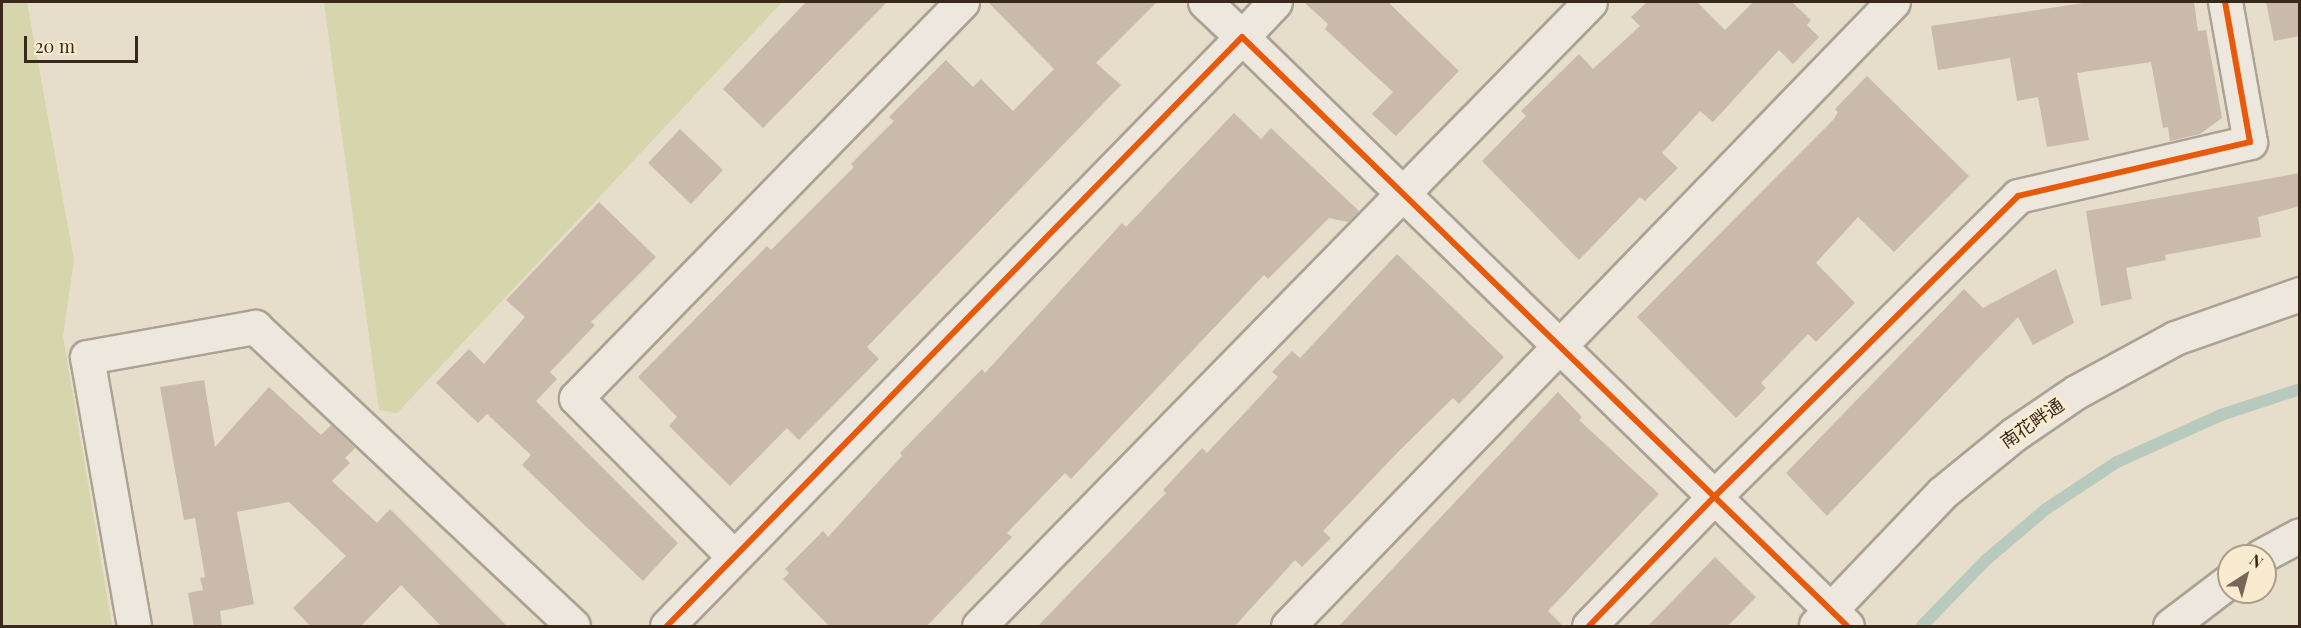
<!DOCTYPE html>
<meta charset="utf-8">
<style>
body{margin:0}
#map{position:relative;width:2301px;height:628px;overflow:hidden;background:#e6ddca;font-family:"Playfair Display","Noto Sans JP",serif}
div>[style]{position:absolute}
.green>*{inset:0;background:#d7d5ab}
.stream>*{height:12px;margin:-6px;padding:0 6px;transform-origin:6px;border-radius:6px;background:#b7cabd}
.building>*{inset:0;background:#cabaab}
.roads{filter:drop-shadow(2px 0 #aba294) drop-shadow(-2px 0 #aba294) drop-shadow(0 2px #aba294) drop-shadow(0 -2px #aba294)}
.minor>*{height:33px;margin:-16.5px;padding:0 16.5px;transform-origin:16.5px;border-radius:16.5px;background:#ede7dd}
.cycleway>*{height:6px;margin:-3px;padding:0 3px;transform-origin:3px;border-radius:3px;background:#e8590c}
span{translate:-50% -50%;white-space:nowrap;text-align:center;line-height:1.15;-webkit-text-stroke:6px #f8ebcf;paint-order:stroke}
.street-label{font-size:18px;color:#39291c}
.frame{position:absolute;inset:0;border:3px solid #39291c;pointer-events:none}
.north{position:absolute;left:2217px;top:544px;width:60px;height:60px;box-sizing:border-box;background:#f8ebcf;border:2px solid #ac9d87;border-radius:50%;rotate:36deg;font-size:16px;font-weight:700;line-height:24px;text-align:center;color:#39291c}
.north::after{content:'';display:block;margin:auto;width:21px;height:27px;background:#766859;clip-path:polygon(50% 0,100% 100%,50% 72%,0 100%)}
.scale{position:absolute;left:24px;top:36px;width:114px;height:27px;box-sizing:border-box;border:3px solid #39291c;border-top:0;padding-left:8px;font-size:18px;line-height:21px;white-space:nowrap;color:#39291c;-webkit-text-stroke:4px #f8ebcf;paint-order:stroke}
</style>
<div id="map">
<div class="green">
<i style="clip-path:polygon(2px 2px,27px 2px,74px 260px,63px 336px,112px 626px,2px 626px)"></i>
<i style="clip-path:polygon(324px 2px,782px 2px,397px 413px,379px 410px)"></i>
</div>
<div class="stream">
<i style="left:1922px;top:626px;width:92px;rotate:-45.9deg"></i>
<i style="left:1986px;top:560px;width:79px;rotate:-40.4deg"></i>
<i style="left:2046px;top:509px;width:85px;rotate:-33.5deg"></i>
<i style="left:2117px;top:462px;width:114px;rotate:-24.3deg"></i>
<i style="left:2221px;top:415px;width:83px;rotate:-18.2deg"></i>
</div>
<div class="building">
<i style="clip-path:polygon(806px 2px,887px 2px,763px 128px,723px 89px)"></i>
<i style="clip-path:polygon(988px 2px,1157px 2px,1096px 63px,1121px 85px,867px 347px,879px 359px,799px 440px,787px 428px,730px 486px,669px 426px,677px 417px,638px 377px,767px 246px,771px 250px,854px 167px,851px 164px,894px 121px,889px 117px,946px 60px,973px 87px,981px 79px,1013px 111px,1054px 69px)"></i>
<i style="clip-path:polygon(1304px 2px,1388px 2px,1459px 71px,1396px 136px,1372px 114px,1393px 92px,1325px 29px,1328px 24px)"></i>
<i style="clip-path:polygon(1647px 2px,1697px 2px,1725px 30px,1753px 2px,1792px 2px,1811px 20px,1807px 25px,1819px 37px,1793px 64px,1779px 50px,1713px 122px,1700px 111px,1662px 153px,1678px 168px,1645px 201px,1640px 197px,1579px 260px,1482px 161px,1526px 116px,1521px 111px,1579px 54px,1593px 69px,1640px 26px,1631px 17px)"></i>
<i style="clip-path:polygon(2090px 2px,2194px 2px,2198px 31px,2206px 30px,2222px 118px,2200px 134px,2170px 141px,2168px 127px,2163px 128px,2151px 62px,2077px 73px,2089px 140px,2047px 147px,2038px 97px,2017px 101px,2010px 58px,1938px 70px,1931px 26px)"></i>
<i style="clip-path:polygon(2266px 2px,2300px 2px,2300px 36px,2274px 41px)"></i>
<i style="clip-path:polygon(1867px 76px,1969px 176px,1894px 252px,1858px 217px,1816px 263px,1855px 303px,1816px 342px,1808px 334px,1761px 383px,1766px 388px,1736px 418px,1637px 317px,1834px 119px,1838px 112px,1835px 109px)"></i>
<i style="clip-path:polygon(1234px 113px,1261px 139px,1271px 128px,1359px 211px,1348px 222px,1329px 218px,1268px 279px,1264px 275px,1071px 479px,1065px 473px,1007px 533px,1012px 537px,926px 627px,830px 627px,783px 579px,789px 573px,785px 569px,823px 531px,828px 537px,902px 456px,900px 453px,982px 369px,985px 373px,1122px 223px,1126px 227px)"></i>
<i style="clip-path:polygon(680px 129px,723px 170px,691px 204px,648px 163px)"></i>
<i style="clip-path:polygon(2300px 173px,2300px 206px,2258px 217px,2261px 237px,2165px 255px,2166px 260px,2126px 268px,2132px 299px,2101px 306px,2086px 211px)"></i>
<i style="clip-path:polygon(599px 202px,656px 257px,591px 322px,595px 325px,550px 372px,557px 379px,536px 401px,678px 543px,643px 581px,522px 465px,531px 455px,487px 414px,478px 423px,436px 383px,469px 349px,484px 364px,525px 317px,506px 300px)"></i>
<i style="clip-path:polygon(1397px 254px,1504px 357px,1459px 404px,1453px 398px,1397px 453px,1323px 531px,1331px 538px,1302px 567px,1295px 560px,1234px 627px,1037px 627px,1166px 493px,1163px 490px,1202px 448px,1207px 453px,1278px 377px,1272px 372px,1292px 351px,1300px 358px)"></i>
<i style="clip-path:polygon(2056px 269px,2074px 323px,2033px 345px,2018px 317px,1827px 516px,1786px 473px,1964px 289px,1983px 308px)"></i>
<i style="clip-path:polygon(204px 380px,215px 447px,269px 387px,321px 435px,331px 425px,355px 448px,345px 458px,350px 463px,332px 481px,377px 523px,390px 509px,508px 627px,442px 627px,401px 585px,360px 627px,311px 627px,293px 608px,346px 556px,289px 502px,237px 512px,254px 604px,220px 611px,222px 627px,194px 627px,188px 593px,203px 590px,200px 578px,205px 577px,195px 518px,184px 520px,160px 387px)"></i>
<i style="clip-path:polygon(1558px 392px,1582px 417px,1579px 420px,1659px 494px,1548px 611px,1564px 627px,1338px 627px)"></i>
<i style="clip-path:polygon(1715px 557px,1756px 597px,1727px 627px,1647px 627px)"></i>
</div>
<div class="roads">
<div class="minor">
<i style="left:1205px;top:2px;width:51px;rotate:43.4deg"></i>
<i style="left:1242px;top:37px;width:48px;rotate:-46.7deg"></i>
<i style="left:2261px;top:556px;width:44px;rotate:-28.3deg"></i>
<i style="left:734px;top:557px;width:224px;rotate:-134.8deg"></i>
<i style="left:576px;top:398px;width:553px;rotate:-45.73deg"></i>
<i style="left:1816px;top:625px;width:182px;rotate:-46.3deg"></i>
<i style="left:1942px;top:493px;width:92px;rotate:-39.2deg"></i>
<i style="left:2013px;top:435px;width:76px;rotate:-34.3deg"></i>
<i style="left:2076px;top:392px;width:113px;rotate:-28.6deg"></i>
<i style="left:2175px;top:338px;width:133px;rotate:-19.4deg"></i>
<i style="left:134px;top:626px;width:273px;rotate:-99.9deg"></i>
<i style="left:87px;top:357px;width:171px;rotate:-10.1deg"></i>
<i style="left:255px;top:327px;width:436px;rotate:43.2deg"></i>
<i style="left:667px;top:626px;width:823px;rotate:-45.69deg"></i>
<i style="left:1242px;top:37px;width:844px;rotate:44.23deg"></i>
<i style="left:979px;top:626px;width:873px;rotate:-45.6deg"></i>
<i style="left:1288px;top:626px;width:869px;rotate:-45.89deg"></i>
<i style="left:1589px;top:626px;width:180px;rotate:-45.9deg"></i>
<i style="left:1714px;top:497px;width:428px;rotate:-44.7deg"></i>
<i style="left:2018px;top:196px;width:238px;rotate:-13.1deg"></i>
<i style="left:2250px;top:142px;width:142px;rotate:-100.1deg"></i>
<i style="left:2170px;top:626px;width:74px;rotate:-37.3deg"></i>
</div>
</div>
<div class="cycleway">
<i style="left:667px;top:626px;width:823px;rotate:-45.69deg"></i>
<i style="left:1242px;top:37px;width:844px;rotate:44.23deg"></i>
<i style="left:1589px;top:626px;width:180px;rotate:-45.9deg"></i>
<i style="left:1714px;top:497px;width:428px;rotate:-44.7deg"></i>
<i style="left:2018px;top:196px;width:238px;rotate:-13.1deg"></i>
<i style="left:2250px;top:142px;width:142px;rotate:-100.1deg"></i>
</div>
<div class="street-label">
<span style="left:2032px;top:423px;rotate:-35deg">南花畔通</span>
</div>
<div class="frame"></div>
<div class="north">N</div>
<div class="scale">20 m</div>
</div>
